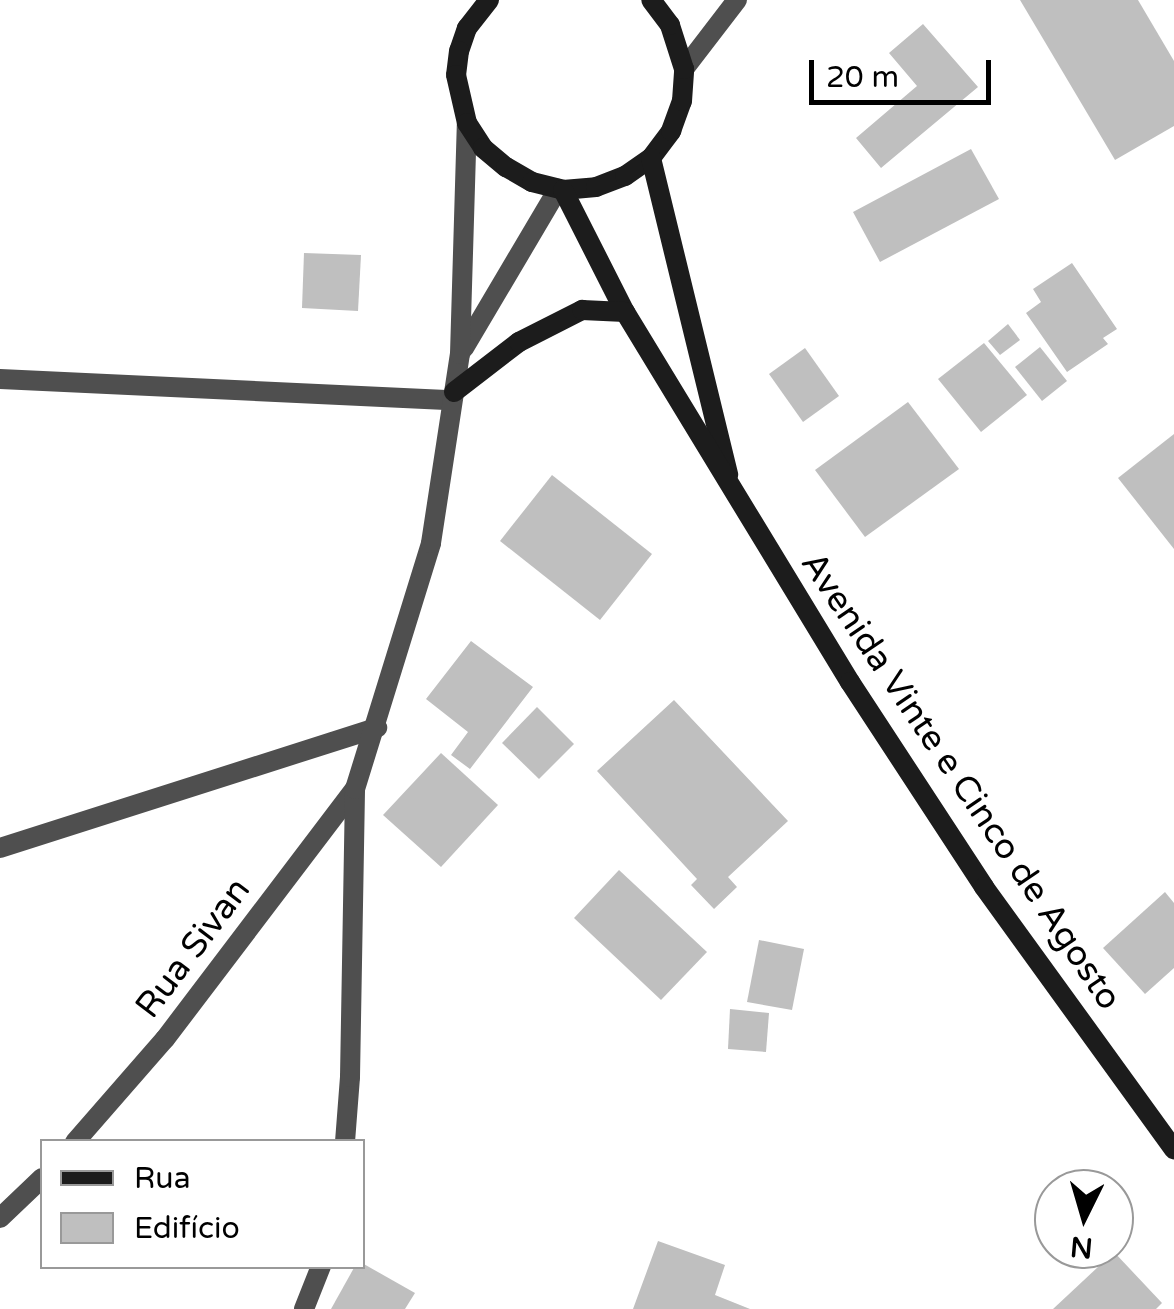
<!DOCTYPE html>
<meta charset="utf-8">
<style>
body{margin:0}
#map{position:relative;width:1174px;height:1309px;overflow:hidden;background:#fff;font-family:"Varela Round",sans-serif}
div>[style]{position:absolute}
.building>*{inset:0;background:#bfbfbf}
.lane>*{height:20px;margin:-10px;padding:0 10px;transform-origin:10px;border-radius:10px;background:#4f4f4f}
.street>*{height:20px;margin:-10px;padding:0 10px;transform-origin:10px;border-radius:10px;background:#4f4f4f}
.secondary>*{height:20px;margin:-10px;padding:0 10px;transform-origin:10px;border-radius:10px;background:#1c1c1c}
span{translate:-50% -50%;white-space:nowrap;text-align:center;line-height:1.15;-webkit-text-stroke:10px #fff;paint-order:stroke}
.street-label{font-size:35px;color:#000}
.legend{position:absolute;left:40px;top:1139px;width:325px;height:130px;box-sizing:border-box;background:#fff;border:2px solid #999;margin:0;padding:12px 18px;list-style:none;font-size:30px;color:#000}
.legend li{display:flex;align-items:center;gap:20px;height:50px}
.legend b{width:50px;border:2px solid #999}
.north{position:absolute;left:1034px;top:1169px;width:100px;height:100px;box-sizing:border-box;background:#fff;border:2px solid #999;border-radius:50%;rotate:185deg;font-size:28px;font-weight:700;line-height:40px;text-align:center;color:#000}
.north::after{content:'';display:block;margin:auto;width:35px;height:45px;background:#000;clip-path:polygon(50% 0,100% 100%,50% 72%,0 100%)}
.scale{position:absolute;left:809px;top:60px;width:182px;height:45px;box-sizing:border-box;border:5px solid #000;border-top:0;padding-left:12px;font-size:30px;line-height:35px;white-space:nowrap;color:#000;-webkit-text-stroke:8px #fff;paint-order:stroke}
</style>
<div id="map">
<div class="building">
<i style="clip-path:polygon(1020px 0,1138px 0,1174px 61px,1174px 126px,1115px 160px)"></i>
<i style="clip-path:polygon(923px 24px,978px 87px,881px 168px,856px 138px,917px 86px,889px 53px)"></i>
<i style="clip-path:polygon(971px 149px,999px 199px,880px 262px,853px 212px)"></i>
<i style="clip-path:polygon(304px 253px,361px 255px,358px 311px,302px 308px)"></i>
<i style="clip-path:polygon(1072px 263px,1117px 329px,1103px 338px,1108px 344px,1067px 372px,1026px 313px,1041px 302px,1033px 289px)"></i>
<i style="clip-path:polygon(1008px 324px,1020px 340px,1000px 355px,988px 341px)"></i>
<i style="clip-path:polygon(984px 343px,1027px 395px,981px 432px,938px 379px)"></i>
<i style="clip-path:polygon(1040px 347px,1067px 381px,1042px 401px,1015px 367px)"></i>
<i style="clip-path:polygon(805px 348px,839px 396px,803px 422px,769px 374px)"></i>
<i style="clip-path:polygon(908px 402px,959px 469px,865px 537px,815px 470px)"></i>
<i style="clip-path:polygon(1174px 434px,1174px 549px,1118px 478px)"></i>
<i style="clip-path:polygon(552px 475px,652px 554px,600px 620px,500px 541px)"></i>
<i style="clip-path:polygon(471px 641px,533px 687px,470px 769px,451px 755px,468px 732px,426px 699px)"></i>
<i style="clip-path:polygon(674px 700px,788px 821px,728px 877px,737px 887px,714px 909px,691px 885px,697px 879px,597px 771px)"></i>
<i style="clip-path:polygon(537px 707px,574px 744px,539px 779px,502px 743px)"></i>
<i style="clip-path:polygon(441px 753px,498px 805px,441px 867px,383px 815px)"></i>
<i style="clip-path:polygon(619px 870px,707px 952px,661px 1000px,574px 918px)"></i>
<i style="clip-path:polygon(1165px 892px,1174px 903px,1174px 968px,1145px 994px,1103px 948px)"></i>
<i style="clip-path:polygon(759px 940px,804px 949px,792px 1010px,747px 1002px)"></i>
<i style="clip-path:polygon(730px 1009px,769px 1013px,766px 1052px,728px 1049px)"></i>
<i style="clip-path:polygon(658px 1241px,725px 1265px,715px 1295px,750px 1309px,633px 1309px)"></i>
<i style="clip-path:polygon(1114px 1252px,1162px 1303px,1156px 1309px,1053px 1309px)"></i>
<i style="clip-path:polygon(362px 1263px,415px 1293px,405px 1309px,331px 1309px,355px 1266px)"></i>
</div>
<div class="lane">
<i style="left:0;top:379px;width:452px;rotate:2.7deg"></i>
<i style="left:75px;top:1142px;width:137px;rotate:-48.9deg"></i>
<i style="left:165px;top:1039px;width:314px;rotate:-52.8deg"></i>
<i style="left:0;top:1218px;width:58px;rotate:-43.6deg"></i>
</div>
<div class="street">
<i style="left:684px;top:69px;width:87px;rotate:-52.5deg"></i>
<i style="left:464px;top:348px;width:185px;rotate:-59.4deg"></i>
<i style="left:0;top:848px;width:396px;rotate:-17.7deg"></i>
<i style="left:345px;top:1142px;width:65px;rotate:-85.6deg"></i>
<i style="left:350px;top:1077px;width:288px;rotate:-89deg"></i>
<i style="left:355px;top:789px;width:257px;rotate:-72.8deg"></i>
<i style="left:431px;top:543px;width:191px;rotate:-81.3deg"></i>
<i style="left:460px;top:354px;width:231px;rotate:-88.3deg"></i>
<i style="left:304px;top:1309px;width:46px;rotate:-68.4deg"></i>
</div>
<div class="secondary">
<i style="left:489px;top:0;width:36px;rotate:128deg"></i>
<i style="left:467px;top:28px;width:24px;rotate:109deg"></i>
<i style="left:459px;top:51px;width:24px;rotate:97deg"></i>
<i style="left:456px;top:75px;width:49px;rotate:77.1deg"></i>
<i style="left:467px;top:123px;width:30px;rotate:57deg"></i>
<i style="left:483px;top:148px;width:30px;rotate:40deg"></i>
<i style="left:506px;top:167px;width:30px;rotate:30deg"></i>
<i style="left:532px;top:182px;width:32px;rotate:14deg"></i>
<i style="left:563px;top:190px;width:33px;rotate:-5deg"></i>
<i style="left:596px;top:187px;width:31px;rotate:-21deg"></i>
<i style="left:625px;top:176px;width:32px;rotate:-35deg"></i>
<i style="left:651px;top:158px;width:34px;rotate:-53deg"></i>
<i style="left:671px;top:131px;width:32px;rotate:-70deg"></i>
<i style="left:682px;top:101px;width:32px;rotate:-86deg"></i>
<i style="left:684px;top:69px;width:46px;rotate:-107.7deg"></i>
<i style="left:670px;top:25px;width:31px;rotate:-127deg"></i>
<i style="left:651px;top:158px;width:326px;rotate:76.3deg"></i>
<i style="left:563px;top:190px;width:137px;rotate:63.1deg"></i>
<i style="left:625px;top:312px;width:433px;rotate:58.7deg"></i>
<i style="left:850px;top:682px;width:245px;rotate:56.8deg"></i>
<i style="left:984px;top:887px;width:324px;rotate:54.1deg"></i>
<i style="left:454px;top:392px;width:82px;rotate:-37.6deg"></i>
<i style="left:519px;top:342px;width:71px;rotate:-26.9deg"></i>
<i style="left:582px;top:310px;width:43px;rotate:2.7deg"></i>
</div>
<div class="street-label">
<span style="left:961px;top:781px;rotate:56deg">Avenida Vinte e Cinco de Agosto</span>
<span style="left:193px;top:948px;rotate:-53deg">Rua Sivan</span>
</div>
<ul class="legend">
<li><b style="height:12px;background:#1c1c1c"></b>Rua</li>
<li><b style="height:28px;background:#bfbfbf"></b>Edifício</li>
</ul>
<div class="north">N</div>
<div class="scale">20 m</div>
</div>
